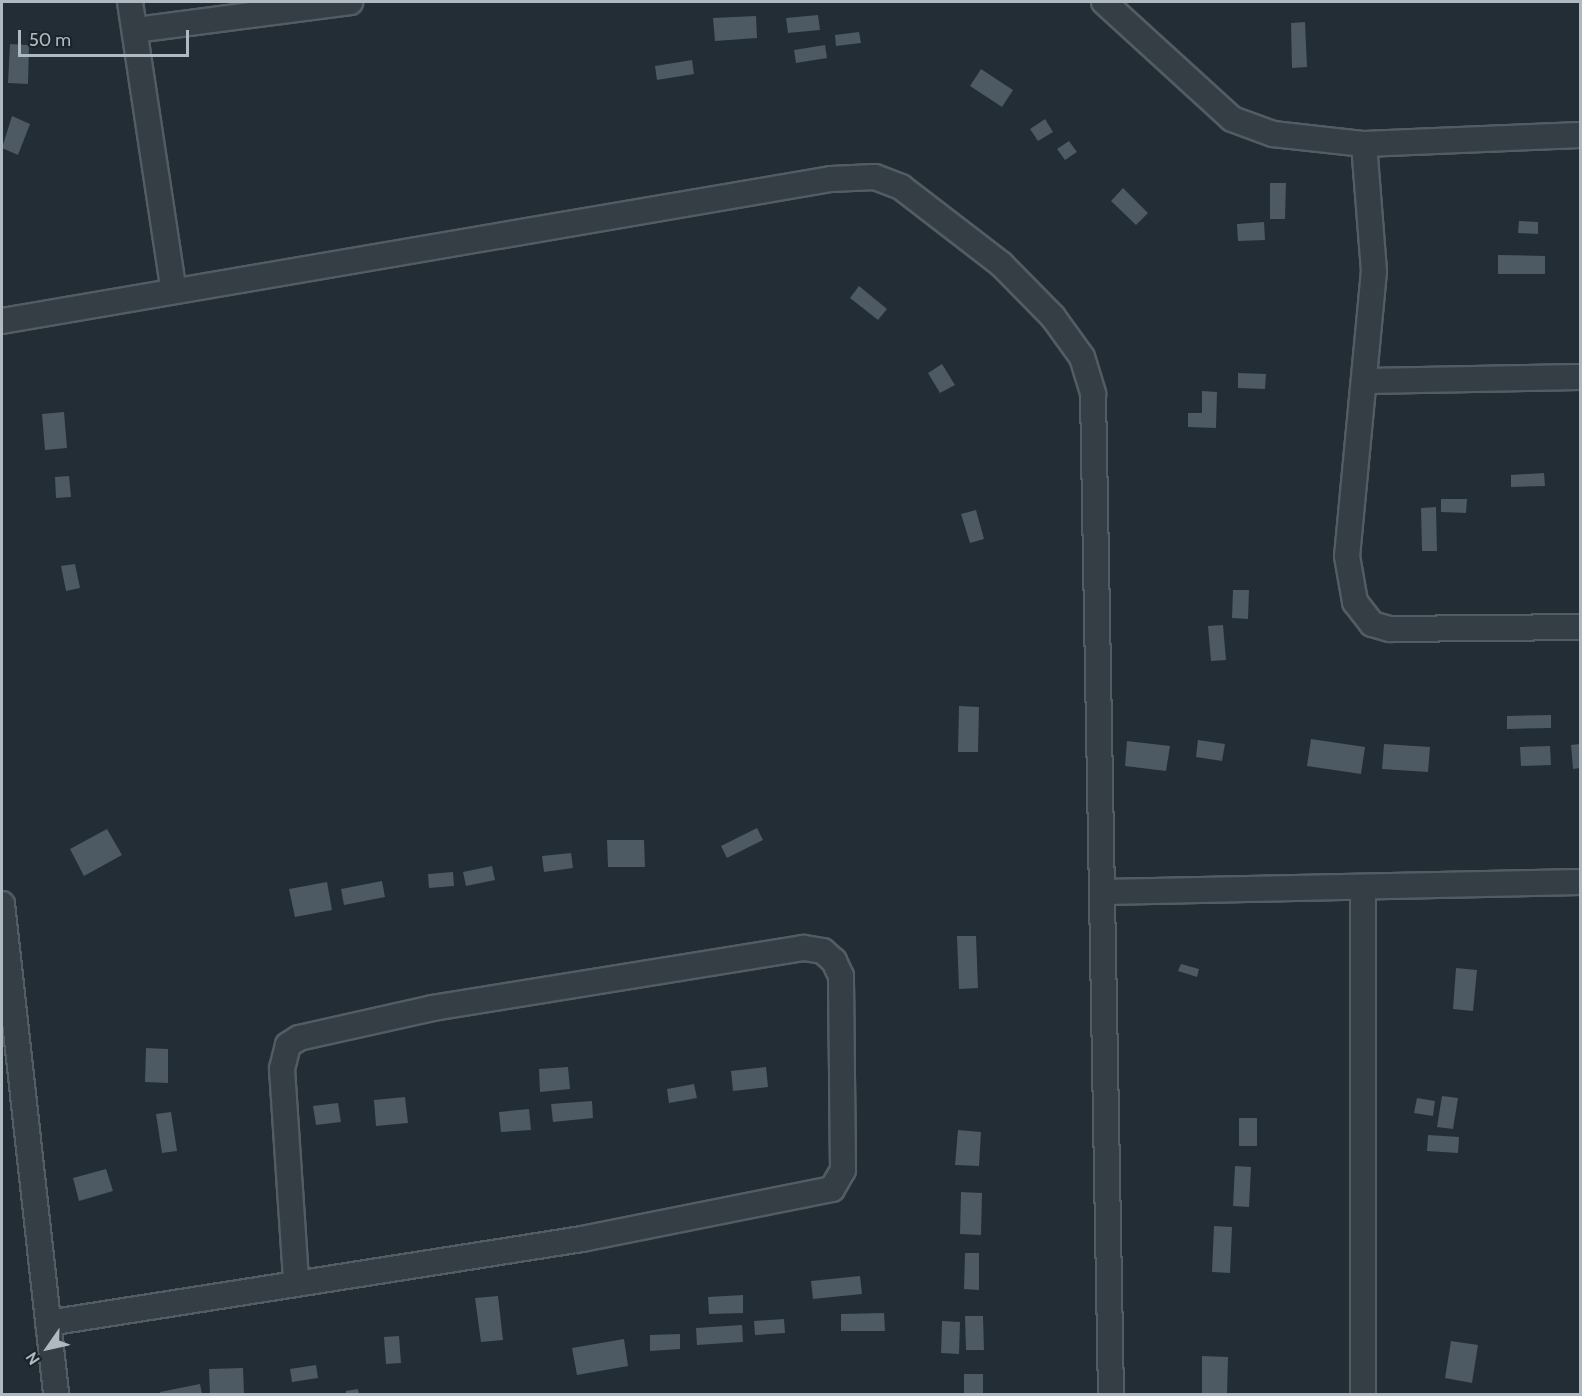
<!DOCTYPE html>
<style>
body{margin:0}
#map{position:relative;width:1582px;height:1396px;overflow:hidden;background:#222d35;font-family:Cabin,sans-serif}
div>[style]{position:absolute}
.building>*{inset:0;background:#4d5963}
.roads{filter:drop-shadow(2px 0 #525c63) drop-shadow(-2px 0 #525c63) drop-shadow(0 2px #525c63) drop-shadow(0 -2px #525c63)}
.minor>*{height:24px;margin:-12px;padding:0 12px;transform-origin:12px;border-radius:12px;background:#353e45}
span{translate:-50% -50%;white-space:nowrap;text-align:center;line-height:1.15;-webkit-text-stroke:4.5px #1a232a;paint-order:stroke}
.frame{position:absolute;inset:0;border:3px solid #afb9c2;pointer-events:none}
.north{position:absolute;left:18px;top:1318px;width:60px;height:60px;-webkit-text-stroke:4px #1a232a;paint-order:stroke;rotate:236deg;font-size:16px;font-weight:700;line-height:24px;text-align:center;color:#afb9c2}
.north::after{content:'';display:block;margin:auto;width:21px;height:27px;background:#afb9c2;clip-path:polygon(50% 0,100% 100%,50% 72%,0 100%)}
.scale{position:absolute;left:18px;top:30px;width:171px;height:27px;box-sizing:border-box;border:3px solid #afb9c2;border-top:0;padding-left:8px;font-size:18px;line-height:21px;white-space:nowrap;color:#afb9c2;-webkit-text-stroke:4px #1a232a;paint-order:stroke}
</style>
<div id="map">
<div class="building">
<i style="clip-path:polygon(818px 15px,820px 30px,788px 33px,786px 18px)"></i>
<i style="clip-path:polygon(756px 16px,757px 38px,715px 41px,713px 18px)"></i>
<i style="clip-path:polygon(1305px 22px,1307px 67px,1292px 68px,1291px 23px)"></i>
<i style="clip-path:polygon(859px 32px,861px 43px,836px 46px,835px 35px)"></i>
<i style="clip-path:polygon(10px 44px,29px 45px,28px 84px,8px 83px)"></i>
<i style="clip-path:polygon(825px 45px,827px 58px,796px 63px,794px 50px)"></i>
<i style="clip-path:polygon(692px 60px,694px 74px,657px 80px,655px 66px)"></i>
<i style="clip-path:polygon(981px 69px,1013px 90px,1002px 107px,970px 86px)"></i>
<i style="clip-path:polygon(12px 116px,30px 124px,18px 155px,2px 148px)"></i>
<i style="clip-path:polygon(1045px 119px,1053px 132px,1038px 141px,1030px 129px)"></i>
<i style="clip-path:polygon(1069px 141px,1077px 152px,1065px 160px,1057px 149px)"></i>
<i style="clip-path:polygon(1270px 183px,1286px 183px,1285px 219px,1270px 219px)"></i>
<i style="clip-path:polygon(1123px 188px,1148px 213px,1136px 225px,1111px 201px)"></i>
<i style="clip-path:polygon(1519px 221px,1538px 222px,1538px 234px,1518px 233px)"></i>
<i style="clip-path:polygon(1264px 222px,1265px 240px,1238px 241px,1237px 224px)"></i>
<i style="clip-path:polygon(1498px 255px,1545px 256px,1545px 274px,1498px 274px)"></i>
<i style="clip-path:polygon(859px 286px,887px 309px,878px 320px,850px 298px)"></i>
<i style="clip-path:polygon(942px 364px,955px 385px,940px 393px,928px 373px)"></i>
<i style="clip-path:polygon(1238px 373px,1266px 374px,1265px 389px,1238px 388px)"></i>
<i style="clip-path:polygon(1202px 391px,1217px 392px,1216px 428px,1188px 427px,1188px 413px,1202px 413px)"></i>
<i style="clip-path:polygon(64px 412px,67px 448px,45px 450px,42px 414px)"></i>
<i style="clip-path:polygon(1544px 473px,1545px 486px,1511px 487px,1511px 475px)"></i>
<i style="clip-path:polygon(69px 476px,71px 497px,56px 498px,55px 477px)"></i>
<i style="clip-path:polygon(1441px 499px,1467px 499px,1466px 513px,1441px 512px)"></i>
<i style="clip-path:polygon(1436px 507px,1437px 551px,1422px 551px,1421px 508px)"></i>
<i style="clip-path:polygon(976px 510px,984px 539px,970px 543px,961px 514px)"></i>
<i style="clip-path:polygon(75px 564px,80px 588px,66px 591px,61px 566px)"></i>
<i style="clip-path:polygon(1233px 590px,1249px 590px,1248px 619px,1232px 618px)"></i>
<i style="clip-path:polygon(1223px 625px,1226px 660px,1211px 661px,1208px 626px)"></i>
<i style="clip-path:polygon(959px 706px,979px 707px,978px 752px,958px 752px)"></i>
<i style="clip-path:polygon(1551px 715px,1551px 728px,1507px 729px,1507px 716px)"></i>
<i style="clip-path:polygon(1311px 739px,1365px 747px,1361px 774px,1307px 766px)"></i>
<i style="clip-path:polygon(1198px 740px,1225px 744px,1222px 761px,1196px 757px)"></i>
<i style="clip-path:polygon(1127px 741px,1170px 746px,1166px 771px,1125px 766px)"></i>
<i style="clip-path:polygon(1384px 744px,1430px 747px,1428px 772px,1382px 769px)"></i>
<i style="clip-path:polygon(1580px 744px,1580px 768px,1573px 769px,1571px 745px)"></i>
<i style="clip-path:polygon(1550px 746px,1551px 765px,1521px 766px,1520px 747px)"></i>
<i style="clip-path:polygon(757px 828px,763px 840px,727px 858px,721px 846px)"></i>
<i style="clip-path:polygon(107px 829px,122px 855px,84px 876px,70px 849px)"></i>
<i style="clip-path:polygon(607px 840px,644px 840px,645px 867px,608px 867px)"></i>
<i style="clip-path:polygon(571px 853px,573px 868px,544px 872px,542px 856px)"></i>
<i style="clip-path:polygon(492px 866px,495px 880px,466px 886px,463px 872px)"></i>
<i style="clip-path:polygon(453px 872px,454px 886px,429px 888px,428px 874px)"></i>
<i style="clip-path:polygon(382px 881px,385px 897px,344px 905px,341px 889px)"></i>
<i style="clip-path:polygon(327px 882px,332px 910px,295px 917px,289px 889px)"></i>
<i style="clip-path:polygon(957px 936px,976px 936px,978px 988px,959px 989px)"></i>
<i style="clip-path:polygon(1181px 964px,1199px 969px,1197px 977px,1178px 971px)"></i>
<i style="clip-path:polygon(1456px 968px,1477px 970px,1473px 1011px,1453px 1009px)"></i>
<i style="clip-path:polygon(146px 1048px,168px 1049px,168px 1083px,145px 1082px)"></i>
<i style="clip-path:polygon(568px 1067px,570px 1089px,540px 1092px,539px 1069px)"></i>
<i style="clip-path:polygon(766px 1067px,768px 1087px,733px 1091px,731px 1071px)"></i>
<i style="clip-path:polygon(694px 1084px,697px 1098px,669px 1103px,667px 1089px)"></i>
<i style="clip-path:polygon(1442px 1096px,1458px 1098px,1453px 1129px,1437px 1127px)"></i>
<i style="clip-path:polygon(405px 1097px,408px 1123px,376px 1126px,374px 1100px)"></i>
<i style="clip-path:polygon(1417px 1098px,1435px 1101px,1433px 1116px,1414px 1113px)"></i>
<i style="clip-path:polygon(592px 1101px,593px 1118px,553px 1122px,551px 1104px)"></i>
<i style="clip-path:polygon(338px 1103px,341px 1122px,316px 1125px,313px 1106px)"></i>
<i style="clip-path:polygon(529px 1109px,531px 1130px,501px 1132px,499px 1112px)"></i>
<i style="clip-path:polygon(171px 1112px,177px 1151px,162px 1153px,156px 1114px)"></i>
<i style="clip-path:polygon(1239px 1118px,1257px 1118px,1257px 1146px,1239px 1146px)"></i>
<i style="clip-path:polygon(958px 1130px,981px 1132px,979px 1166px,955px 1165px)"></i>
<i style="clip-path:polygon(1428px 1135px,1459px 1137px,1458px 1153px,1427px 1151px)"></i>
<i style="clip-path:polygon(1235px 1166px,1251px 1167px,1249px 1207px,1233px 1206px)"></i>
<i style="clip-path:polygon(106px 1169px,113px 1191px,79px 1201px,73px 1178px)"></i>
<i style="clip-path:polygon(961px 1192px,982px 1193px,981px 1235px,960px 1234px)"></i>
<i style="clip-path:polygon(1214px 1226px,1232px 1227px,1230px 1273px,1212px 1272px)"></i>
<i style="clip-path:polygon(965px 1253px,979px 1253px,979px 1290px,964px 1289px)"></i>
<i style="clip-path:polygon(860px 1276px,862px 1294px,813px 1299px,811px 1281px)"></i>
<i style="clip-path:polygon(743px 1295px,743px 1313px,709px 1314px,708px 1297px)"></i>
<i style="clip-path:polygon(498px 1296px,503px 1340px,481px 1342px,475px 1298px)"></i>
<i style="clip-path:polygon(884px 1313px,885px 1331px,841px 1331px,841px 1314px)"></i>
<i style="clip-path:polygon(965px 1316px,983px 1316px,984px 1350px,966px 1350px)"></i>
<i style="clip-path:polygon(784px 1319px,785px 1333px,755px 1335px,754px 1321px)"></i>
<i style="clip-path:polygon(942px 1321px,960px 1322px,959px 1354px,941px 1353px)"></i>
<i style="clip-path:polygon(742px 1325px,743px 1342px,697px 1345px,696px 1328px)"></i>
<i style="clip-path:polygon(680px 1334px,680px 1349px,650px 1351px,650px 1335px)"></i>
<i style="clip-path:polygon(399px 1336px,401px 1363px,386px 1364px,384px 1337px)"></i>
<i style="clip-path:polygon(624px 1339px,628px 1366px,577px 1375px,572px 1348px)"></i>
<i style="clip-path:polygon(1451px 1341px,1478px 1345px,1472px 1383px,1445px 1378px)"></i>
<i style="clip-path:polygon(1202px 1356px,1228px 1357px,1227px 1394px,1202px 1394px)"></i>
<i style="clip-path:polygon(316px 1365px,318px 1378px,292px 1382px,290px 1369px)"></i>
<i style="clip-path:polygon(243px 1368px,244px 1393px,210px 1394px,209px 1369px)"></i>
<i style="clip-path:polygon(964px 1374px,983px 1374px,983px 1394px,964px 1394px)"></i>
<i style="clip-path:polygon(200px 1384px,202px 1394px,161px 1394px,160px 1392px)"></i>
<i style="clip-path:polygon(358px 1389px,359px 1394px,346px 1394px,346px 1391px)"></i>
</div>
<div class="roads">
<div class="minor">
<i style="left:130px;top:2px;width:289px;rotate:81.4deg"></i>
<i style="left:1104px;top:2px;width:173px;rotate:42.4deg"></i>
<i style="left:1232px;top:119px;width:44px;rotate:20.1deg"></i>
<i style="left:1273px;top:134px;width:92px;rotate:6.3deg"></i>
<i style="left:1364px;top:144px;width:216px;rotate:-2.4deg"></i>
<i style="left:135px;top:30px;width:217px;rotate:-7.4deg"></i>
<i style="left:1364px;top:144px;width:127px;rotate:85.5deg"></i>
<i style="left:1374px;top:271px;width:286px;rotate:95.4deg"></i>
<i style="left:1347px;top:556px;width:47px;rotate:80.1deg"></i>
<i style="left:1355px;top:602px;width:28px;rotate:52deg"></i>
<i style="left:1372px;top:624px;width:19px;rotate:16deg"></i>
<i style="left:1390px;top:629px;width:190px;rotate:-0.6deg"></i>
<i style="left:2px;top:321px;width:841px;rotate:-9.72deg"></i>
<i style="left:831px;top:179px;width:44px;rotate:-2.6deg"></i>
<i style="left:875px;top:177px;width:28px;rotate:21deg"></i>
<i style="left:901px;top:187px;width:126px;rotate:37.6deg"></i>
<i style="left:1001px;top:264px;width:74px;rotate:45.5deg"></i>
<i style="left:1053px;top:317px;width:49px;rotate:54.1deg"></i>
<i style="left:1082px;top:357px;width:39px;rotate:73deg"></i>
<i style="left:1093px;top:394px;width:1000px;rotate:88.97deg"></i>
<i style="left:1366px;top:381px;width:214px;rotate:-1.1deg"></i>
<i style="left:1363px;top:887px;width:507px;rotate:90deg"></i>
<i style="left:1105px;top:892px;width:475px;rotate:-1.2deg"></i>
<i style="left:2px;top:904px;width:493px;rotate:83.7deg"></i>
<i style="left:48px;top:1323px;width:541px;rotate:-8.94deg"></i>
<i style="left:582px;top:1239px;width:255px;rotate:-11.3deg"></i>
<i style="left:832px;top:1189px;width:22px;rotate:-60deg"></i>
<i style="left:843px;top:1170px;width:194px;rotate:-90.6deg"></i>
<i style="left:841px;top:976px;width:17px;rotate:-115deg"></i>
<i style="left:834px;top:961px;width:15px;rotate:-138deg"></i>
<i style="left:823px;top:951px;width:20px;rotate:-171deg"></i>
<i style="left:803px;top:948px;width:375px;rotate:170.8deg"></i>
<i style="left:433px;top:1008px;width:137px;rotate:167.4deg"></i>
<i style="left:299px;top:1038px;width:13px;rotate:148deg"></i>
<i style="left:288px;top:1045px;width:25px;rotate:104deg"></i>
<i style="left:282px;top:1069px;width:212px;rotate:86.2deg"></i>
</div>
</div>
<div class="frame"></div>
<div class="north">N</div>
<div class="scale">50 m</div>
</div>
